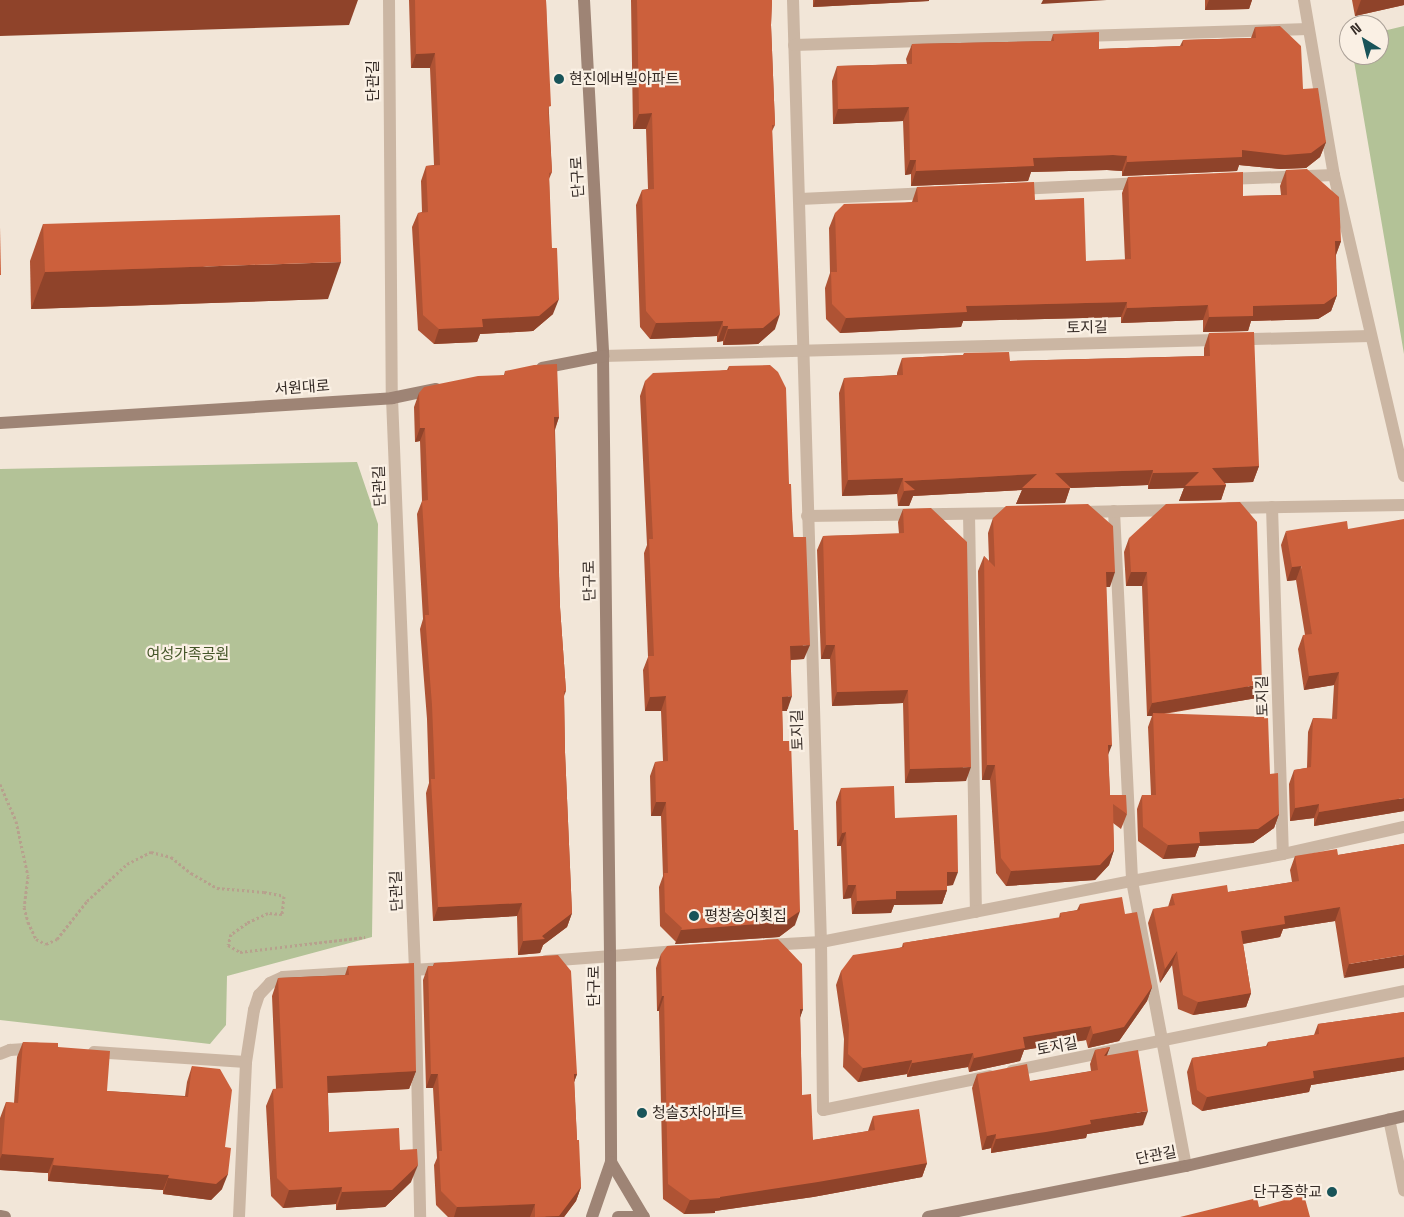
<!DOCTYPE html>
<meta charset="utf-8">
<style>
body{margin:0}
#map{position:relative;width:1404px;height:1217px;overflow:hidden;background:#f2e6d8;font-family:"Space Grotesk","Noto Sans KR",sans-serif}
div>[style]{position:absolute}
.green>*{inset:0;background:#b3c297}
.path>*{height:3px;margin-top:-1.5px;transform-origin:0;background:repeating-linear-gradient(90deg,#b7a08d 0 2.5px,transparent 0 5px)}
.lane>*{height:12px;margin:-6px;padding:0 6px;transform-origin:6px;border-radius:6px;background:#cbb6a3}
.street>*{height:12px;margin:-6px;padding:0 6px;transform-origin:6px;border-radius:6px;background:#cbb6a3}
.secondary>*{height:12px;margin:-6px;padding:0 6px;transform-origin:6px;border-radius:6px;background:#9e8475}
.wall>*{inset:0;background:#af5334}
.shaded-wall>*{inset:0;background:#8f432a}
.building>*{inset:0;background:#cc603c}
.dots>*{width:14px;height:14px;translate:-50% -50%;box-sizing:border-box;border:2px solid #faf0e4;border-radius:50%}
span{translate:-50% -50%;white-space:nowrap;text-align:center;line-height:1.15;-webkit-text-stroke:4.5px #faf0e4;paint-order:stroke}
.poi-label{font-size:15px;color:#352b26}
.left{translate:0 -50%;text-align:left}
.right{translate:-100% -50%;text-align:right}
.street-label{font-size:15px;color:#352b26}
.park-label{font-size:15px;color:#445528}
.north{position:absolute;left:1339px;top:15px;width:50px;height:50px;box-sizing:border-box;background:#faf0e4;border:1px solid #aba198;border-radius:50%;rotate:324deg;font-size:14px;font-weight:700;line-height:20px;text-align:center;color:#352b26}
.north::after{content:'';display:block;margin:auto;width:18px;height:22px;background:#195459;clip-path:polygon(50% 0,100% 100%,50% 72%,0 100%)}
</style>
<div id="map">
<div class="green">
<i style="clip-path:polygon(1404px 26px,1404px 354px,1353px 55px,1379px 55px,1379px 32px)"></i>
<i style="clip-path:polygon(357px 462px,378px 524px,372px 937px,227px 976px,226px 1025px,210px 1044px,0 1020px,0 469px)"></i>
</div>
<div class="path">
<i style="left:0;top:784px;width:40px;rotate:66.6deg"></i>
<i style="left:16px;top:821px;width:56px;rotate:77.7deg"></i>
<i style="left:28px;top:876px;width:31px;rotate:97deg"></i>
<i style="left:24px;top:907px;width:16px;rotate:75deg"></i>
<i style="left:28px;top:922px;width:19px;rotate:65deg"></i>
<i style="left:36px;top:939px;width:11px;rotate:27deg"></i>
<i style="left:46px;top:944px;width:12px;rotate:-24deg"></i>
<i style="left:57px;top:939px;width:48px;rotate:-51.7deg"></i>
<i style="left:87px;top:901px;width:54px;rotate:-42.8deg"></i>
<i style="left:127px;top:864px;width:27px;rotate:-27deg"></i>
<i style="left:151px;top:852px;width:21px;rotate:14deg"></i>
<i style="left:171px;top:857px;width:26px;rotate:39deg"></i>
<i style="left:191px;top:873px;width:30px;rotate:30deg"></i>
<i style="left:217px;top:888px;width:47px;rotate:4.9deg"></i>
<i style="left:264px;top:892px;width:20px;rotate:11deg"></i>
<i style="left:284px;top:896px;width:18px;rotate:96deg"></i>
<i style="left:282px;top:914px;width:14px;rotate:-176deg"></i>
<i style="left:268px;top:913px;width:23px;rotate:155deg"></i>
<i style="left:247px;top:923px;width:19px;rotate:145deg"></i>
<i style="left:231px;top:934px;width:11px;rotate:105deg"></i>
<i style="left:228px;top:945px;width:14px;rotate:30deg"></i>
<i style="left:240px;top:952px;width:126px;rotate:-6.8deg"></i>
</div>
<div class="lane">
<i style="left:389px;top:0;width:398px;rotate:89.6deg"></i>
<i style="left:392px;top:398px;width:572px;rotate:87.7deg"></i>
<i style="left:415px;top:970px;width:247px;rotate:88.8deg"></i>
<i style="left:793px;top:0;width:942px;rotate:88.3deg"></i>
<i style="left:821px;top:942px;width:168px;rotate:89.3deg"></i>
<i style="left:823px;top:1110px;width:170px;rotate:-11.5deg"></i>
<i style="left:794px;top:45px;width:514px;rotate:-1.78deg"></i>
<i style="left:1227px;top:179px;width:107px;rotate:-2.1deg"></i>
<i style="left:1018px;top:189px;width:125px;rotate:-2.7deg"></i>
<i style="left:800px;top:199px;width:130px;rotate:-2.6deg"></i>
<i style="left:603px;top:356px;width:767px;rotate:-1.49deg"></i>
<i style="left:1272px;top:507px;width:347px;rotate:88.2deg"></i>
<i style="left:1229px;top:508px;width:175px;rotate:-1deg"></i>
<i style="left:1114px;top:511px;width:370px;rotate:87.2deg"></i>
<i style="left:1132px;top:881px;width:290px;rotate:79.3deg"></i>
<i style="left:1082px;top:512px;width:95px;rotate:-1.2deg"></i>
<i style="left:969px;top:514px;width:398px;rotate:89deg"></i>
<i style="left:807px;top:516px;width:207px;rotate:-0.8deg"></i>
<i style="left:768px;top:945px;width:53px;rotate:-3.2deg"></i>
<i style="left:821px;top:942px;width:317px;rotate:-11.1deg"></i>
<i style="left:1132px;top:881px;width:153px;rotate:-10.1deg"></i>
<i style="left:1283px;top:854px;width:124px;rotate:-12.6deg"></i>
<i style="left:546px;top:961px;width:132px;rotate:-4.3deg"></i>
<i style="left:396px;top:971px;width:48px;rotate:-3.6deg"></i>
<i style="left:94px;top:1052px;width:152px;rotate:3.8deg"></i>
<i style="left:246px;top:1062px;width:53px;rotate:-81.3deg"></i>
<i style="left:254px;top:1010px;width:16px;rotate:-72deg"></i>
<i style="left:259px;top:995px;width:16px;rotate:-47deg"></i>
<i style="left:270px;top:983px;width:14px;rotate:-25deg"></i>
<i style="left:283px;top:977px;width:78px;rotate:-3.7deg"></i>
<i style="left:0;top:1054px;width:11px;rotate:-22deg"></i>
<i style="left:10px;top:1050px;width:26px;rotate:-4deg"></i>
<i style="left:1012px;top:1071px;width:400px;rotate:-11.5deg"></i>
<i style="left:1389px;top:1119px;width:73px;rotate:78.1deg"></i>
<i style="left:239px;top:1217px;width:155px;rotate:-87.4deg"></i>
</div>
<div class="street">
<i style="left:1304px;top:0;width:178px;rotate:80.3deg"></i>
<i style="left:1334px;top:175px;width:309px;rotate:76.9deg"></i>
</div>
<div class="secondary">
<i style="left:584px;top:0;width:357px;rotate:86.9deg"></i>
<i style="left:603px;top:356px;width:600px;rotate:89.33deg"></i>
<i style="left:610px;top:956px;width:206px;rotate:89.7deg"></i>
<i style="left:611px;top:1162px;width:58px;rotate:109.1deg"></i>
<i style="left:542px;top:368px;width:62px;rotate:-11.1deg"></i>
<i style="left:0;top:423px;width:393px;rotate:-3.6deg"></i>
<i style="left:392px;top:398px;width:45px;rotate:-11.6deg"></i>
<i style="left:611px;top:1162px;width:63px;rotate:59.3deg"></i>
<i style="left:0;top:1216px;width:5px;rotate:11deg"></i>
<i style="left:618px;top:1217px;width:26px"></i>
<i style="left:928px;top:1217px;width:263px;rotate:-11.2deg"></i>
<i style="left:1186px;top:1166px;width:224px;rotate:-12.9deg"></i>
</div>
<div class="wall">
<i style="clip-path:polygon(409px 0,546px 0,549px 113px,552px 172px,549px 179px,553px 314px,533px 331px,480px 334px,477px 342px,434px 344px,418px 330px,412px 227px,418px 213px,422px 212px,421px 181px,426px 166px,434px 165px,430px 68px,411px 68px)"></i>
<i style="clip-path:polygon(631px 0,772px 0,771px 25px,775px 125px,772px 131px,775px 329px,758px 344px,723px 345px,723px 341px,717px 342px,717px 336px,650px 339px,640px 327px,636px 205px,642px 190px,648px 189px,646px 129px,633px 129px)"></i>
<i style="clip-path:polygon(813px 0,929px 0,929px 1px,813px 7px)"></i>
<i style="clip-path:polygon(1205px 0,1252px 0,1249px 9px,1205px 10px)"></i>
<i style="clip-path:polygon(1352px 0,1404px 0,1404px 5px,1355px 16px)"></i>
<i style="clip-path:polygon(1255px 27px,1303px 89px,1326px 142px,1320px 157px,1306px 168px,1280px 169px,1239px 165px,1237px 171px,1122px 176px,1122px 171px,1107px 170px,1031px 172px,1028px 181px,911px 186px,911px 174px,905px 175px,903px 121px,833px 124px,832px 81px,837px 66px,907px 64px,906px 59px,912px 44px,1051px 41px,1053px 34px,1099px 49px,1180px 46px,1183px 40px,1251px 38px)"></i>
<i style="clip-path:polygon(1286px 170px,1341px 241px,1336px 255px,1337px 295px,1331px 311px,1318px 319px,1251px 321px,1248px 331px,1203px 332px,1203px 320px,1121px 323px,1121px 317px,963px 321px,961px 327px,840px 333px,826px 319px,825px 288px,830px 273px,829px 228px,835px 213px,912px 202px,917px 187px,1035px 200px,1086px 261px,1125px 260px,1122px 193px,1128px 177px,1243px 196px,1281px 195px,1280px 186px)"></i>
<i style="clip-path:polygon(43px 224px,328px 299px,31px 309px,30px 261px)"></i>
<i style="clip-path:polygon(1209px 333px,1259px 466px,1253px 482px,1225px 483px,1226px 485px,1221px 500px,1179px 501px,1184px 488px,1148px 489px,1148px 485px,1070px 488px,1065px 503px,1016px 504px,1022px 490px,913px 496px,909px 506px,898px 506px,897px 494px,842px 496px,839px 393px,844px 378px,897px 375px,897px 373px,902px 358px,963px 355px,964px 353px,1010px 361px,1204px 356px,1204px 348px)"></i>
<i style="clip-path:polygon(729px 366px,789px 484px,804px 659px,791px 660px,787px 711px,782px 711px,783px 741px,795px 925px,779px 937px,675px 944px,676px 942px,660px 926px,659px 887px,663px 876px,661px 816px,651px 816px,650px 776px,655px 762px,663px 761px,661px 711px,645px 711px,643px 670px,648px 657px,644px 553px,647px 545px,640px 396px,645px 381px,727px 370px)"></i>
<i style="clip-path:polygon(505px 371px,559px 417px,555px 430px,560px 607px,566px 691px,564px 696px,565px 752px,572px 913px,567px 927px,543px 945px,540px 953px,518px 955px,517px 916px,433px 921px,426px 793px,429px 783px,427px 719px,420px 629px,423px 619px,417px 514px,422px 501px,420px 441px,415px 442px,414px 407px,419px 393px,504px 375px)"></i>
<i style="clip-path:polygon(903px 509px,966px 781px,905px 783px,903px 703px,832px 706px,830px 659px,821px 659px,817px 550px,823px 536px,899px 534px,898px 522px)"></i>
<i style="clip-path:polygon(993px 518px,1110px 587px,1106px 587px,1108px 755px,1110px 795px,1127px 814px,1121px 829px,1113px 823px,1114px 850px,1109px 865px,1095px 880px,1006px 886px,996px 873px,990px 780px,982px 780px,978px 571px,984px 556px,989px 561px,988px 533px)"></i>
<i style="clip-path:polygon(1286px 531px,1404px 811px,1314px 826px,1314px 818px,1290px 821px,1289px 784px,1294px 770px,1307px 768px,1308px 732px,1313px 718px,1332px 719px,1334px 685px,1304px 690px,1298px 649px,1303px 635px,1305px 635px,1296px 580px,1287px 581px,1281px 545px)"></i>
<i style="clip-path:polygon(1129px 538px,1257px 698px,1164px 714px,1270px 774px,1279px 814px,1274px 828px,1253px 843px,1199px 846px,1195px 857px,1163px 859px,1138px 841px,1137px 809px,1142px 795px,1151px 795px,1148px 727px,1152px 716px,1147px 716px,1142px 586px,1126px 586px,1124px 552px)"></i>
<i style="clip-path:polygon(841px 788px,895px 818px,953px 885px,947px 886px,947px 890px,942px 904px,894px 905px,891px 913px,852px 914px,851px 898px,843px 899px,841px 846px,837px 846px,836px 802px)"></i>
<i style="clip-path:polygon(1404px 844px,1344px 978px,1335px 921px,1283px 929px,1280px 937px,1243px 944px,1251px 993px,1246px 1007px,1193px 1015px,1178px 1009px,1172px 965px,1160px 983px,1148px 923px,1153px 909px,1168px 907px,1172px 894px,1228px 892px,1292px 882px,1290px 870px,1295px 856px,1338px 855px)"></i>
<i style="clip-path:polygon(1080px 904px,1125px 914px,1152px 987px,1147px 1001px,1119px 1041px,1088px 1048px,1086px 1040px,1024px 1050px,1020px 1061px,969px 1072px,968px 1067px,907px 1077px,907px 1074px,858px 1082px,843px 1067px,844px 1039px,836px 985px,841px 971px,902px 947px,903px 943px,1059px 918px,1060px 913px,1077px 910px)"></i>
<i style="clip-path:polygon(661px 954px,803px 1009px,800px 1017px,802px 1095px,813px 1140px,868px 1131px,873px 1116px,927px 1163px,922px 1177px,813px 1197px,715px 1211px,715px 1213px,684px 1214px,663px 1199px,659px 1011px,657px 1011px,656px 968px)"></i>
<i style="clip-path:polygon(434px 963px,577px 1074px,574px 1082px,577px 1140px,581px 1187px,576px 1201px,564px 1217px,448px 1217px,436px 1205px,434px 1165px,437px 1158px,433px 1088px,426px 1088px,423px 980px,428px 966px,433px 966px)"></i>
<i style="clip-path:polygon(348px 966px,416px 1071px,409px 1089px,328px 1093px,329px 1132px,400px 1150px,411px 1182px,385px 1207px,336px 1210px,336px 1204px,283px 1208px,271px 1196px,266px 1106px,273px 1089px,276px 1089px,272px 996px,278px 978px,345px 975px)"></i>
<i style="clip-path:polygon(1404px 1012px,1404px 1070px,1311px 1085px,1309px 1092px,1202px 1111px,1192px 1104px,1187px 1072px,1192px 1058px,1266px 1046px,1268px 1042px,1314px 1035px,1318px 1024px)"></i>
<i style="clip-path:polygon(23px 1042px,58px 1047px,107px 1091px,185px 1096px,187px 1082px,192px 1066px,225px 1147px,222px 1189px,211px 1200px,163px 1194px,163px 1190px,48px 1181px,48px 1173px,0 1170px,0 1118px,6px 1102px,14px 1103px,17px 1057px)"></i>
<i style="clip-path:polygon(1110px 1047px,1107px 1055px,1143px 1125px,1087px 1134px,1086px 1138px,1041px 1145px,991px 1153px,991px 1148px,982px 1150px,972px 1088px,977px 1074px,1030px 1081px,1091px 1071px,1090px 1064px,1095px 1050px)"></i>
</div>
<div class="shaded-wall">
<i style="clip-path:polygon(0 0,358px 0,349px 25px,0 36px)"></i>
<i style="clip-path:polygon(815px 0,929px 0,929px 1px,813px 7px)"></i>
<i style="clip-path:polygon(1043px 0,1107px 0,1041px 4px)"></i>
<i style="clip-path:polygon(1209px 0,1252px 0,1249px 9px,1205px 10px)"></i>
<i style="clip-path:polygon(1361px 0,1404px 0,1404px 5px,1355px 16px)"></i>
<i style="clip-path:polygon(435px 53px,430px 68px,411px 68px,416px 54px)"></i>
<i style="clip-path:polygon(909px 107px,903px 121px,833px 124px,838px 109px)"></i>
<i style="clip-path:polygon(652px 113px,646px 129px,633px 129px,639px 114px)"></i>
<i style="clip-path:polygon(1326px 142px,1320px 157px,1306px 168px,1280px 169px,1239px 165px,1237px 171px,1122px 176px,1127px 162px,1242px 150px)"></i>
<i style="clip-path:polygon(1113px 155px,1127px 156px,1122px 171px,1107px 170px,1031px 172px,1028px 181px,911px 186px,916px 171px,1033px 158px)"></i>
<i style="clip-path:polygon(910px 160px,916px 160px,911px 174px,905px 175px)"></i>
<i style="clip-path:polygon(1335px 241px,1341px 241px,1335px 257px)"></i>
<i style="clip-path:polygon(341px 262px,328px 299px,31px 309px,45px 272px)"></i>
<i style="clip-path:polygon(1337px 295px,1331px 311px,1318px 319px,1251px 321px,1248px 331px,1203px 332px,1209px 317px,1253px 306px)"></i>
<i style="clip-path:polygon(559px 299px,553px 314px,533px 331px,480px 334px,477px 342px,434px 344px,439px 329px,482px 319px)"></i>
<i style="clip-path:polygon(1127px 302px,1121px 317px,963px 321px,961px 327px,840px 333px,846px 318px,966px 306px)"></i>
<i style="clip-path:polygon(1208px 305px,1203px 320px,1121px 323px,1127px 308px)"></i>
<i style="clip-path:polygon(780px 314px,775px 329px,758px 344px,723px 345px,728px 329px)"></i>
<i style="clip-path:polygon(723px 321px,717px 336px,650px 339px,656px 323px)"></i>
<i style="clip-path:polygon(723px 326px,728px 326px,723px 341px,717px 342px)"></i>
<i style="clip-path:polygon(554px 417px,559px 417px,554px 431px)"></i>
<i style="clip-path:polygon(420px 428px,425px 428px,420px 441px,415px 442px)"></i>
<i style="clip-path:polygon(1259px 466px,1253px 482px,1206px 484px,1212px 468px)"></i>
<i style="clip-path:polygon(1153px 470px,1148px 485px,1070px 488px,1065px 503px,1016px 504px,1022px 490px,913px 496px,909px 506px,898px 506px,904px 491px,904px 481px,1037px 474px)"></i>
<i style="clip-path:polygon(1199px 472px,1226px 485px,1221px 500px,1179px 501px,1184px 488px,1148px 489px,1153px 473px)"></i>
<i style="clip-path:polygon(903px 478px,897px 494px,842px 496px,848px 480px)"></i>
<i style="clip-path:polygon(1301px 566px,1296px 580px,1287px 581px,1292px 567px)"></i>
<i style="clip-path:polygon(1106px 572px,1115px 572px,1110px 587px,1100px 587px)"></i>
<i style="clip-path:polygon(1131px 572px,1147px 572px,1142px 586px,1126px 586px)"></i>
<i style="clip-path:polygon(810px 645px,804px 659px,785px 660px,790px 646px)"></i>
<i style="clip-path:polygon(826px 645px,835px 645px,830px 659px,821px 659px)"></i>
<i style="clip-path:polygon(1339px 672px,1334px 685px,1304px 690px,1309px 676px)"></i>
<i style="clip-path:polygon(1262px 684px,1257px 698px,1153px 715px,1153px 713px,1152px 716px,1147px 716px,1152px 703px)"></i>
<i style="clip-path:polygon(908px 690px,903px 703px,832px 706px,837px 692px)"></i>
<i style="clip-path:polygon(666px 696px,661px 711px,645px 711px,650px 697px)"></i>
<i style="clip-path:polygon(792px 696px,787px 711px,777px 711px,782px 697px)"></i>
<i style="clip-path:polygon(1108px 745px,1112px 745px,1106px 760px)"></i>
<i style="clip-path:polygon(987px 765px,995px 765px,990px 780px,982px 780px)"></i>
<i style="clip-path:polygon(971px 767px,966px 781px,905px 783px,910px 769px)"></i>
<i style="clip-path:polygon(1404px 798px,1404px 811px,1314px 826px,1319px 812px)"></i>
<i style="clip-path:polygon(656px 802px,666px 802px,661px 816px,651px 816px)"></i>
<i style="clip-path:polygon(1319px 804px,1314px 818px,1290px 821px,1295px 808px)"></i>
<i style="clip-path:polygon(1279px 814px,1274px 828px,1253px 843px,1199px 846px,1195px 857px,1163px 859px,1168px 845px,1199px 832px)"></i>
<i style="clip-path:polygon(846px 832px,841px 846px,837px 846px,842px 833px)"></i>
<i style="clip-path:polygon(1114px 850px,1109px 865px,1095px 880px,1006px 886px,1011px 871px)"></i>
<i style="clip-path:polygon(947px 872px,958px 872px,953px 885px,942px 886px)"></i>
<i style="clip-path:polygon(848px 885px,856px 885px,851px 898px,843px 899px)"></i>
<i style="clip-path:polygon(947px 890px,942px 904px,894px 905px,891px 913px,852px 914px,857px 901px,896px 891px)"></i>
<i style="clip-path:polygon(522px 903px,517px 916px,433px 921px,438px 907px)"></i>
<i style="clip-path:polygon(1340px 907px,1335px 921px,1283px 929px,1280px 937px,1236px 945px,1241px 931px,1284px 916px)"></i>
<i style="clip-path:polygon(800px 911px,795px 925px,779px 937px,675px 944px,681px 930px)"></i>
<i style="clip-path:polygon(572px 913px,567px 927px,543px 945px,540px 953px,518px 955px,523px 941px,542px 936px)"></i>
<i style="clip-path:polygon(1177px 951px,1172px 965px,1160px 983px,1165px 969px)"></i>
<i style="clip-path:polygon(1404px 955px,1404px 968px,1344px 978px,1349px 964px)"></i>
<i style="clip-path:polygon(1152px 987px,1147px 1001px,1119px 1041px,1088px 1048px,1093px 1034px)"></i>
<i style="clip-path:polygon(1251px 993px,1246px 1007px,1193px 1015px,1198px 1002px)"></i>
<i style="clip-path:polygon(662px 996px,664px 996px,659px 1011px,657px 1011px)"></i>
<i style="clip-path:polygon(800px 1009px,803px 1009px,798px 1024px)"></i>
<i style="clip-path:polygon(1091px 1026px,1086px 1040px,1024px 1050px,1020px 1061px,969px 1072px,974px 1058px,1023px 1037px)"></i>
<i style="clip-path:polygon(1110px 1047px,1105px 1060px,1104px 1056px)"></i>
<i style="clip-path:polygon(973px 1053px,968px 1067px,907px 1077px,912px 1063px)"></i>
<i style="clip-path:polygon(1404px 1057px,1404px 1070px,1311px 1085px,1309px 1092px,1202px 1111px,1207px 1097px,1313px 1071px)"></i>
<i style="clip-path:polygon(912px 1060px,907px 1074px,858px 1082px,863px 1068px)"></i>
<i style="clip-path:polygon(416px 1071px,409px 1089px,321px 1093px,327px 1076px)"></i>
<i style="clip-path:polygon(431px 1074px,438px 1074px,433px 1088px,426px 1088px)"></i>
<i style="clip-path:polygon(574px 1074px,577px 1074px,572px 1088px)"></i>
<i style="clip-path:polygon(1148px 1111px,1143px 1125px,1087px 1134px,1086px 1138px,991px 1153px,996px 1139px,1090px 1120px)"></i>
<i style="clip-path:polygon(996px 1134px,991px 1148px,982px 1150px,987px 1136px)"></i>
<i style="clip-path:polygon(2px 1154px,54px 1158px,48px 1173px,0 1170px,0 1159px)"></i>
<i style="clip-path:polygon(927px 1163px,922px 1177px,813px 1197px,715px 1211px,715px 1213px,684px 1214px,690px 1200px)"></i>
<i style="clip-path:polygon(53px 1165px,169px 1175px,163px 1190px,48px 1181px)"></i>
<i style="clip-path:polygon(418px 1165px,411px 1182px,385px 1207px,336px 1210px,342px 1192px)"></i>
<i style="clip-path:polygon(228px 1174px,222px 1189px,211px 1200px,163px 1194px,168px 1178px)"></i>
<i style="clip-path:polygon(342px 1187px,336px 1204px,283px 1208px,289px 1190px)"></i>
<i style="clip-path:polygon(581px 1187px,576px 1201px,564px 1217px,545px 1217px)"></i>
<i style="clip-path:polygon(535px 1204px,530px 1217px,454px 1217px,457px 1207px)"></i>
</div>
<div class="building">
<i style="clip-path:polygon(415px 0,546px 0,551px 106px,548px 107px,552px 172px,549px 173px,552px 248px,557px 248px,559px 299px,539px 316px,482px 319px,483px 327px,439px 329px,423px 315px,418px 213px,428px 212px,426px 166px,440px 165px,435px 53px,416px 54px)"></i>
<i style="clip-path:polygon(637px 0,772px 0,771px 25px,775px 125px,772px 125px,780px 314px,763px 328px,728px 329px,728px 326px,723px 326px,723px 321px,656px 323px,646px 311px,642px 190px,654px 189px,652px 113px,639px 114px)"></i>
<i style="clip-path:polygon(1280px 26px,1301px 46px,1303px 89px,1318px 88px,1326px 142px,1311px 153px,1285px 155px,1242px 150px,1242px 157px,1127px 162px,1127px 156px,1113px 155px,1033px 158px,1034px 166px,916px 171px,916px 160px,910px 160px,909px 107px,838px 109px,837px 66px,912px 64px,912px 44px,1054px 41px,1053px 34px,1099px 32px,1099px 49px,1183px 46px,1183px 40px,1256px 38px,1255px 27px)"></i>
<i style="clip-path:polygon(1307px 169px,1339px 197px,1341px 241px,1335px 241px,1337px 295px,1324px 304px,1253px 306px,1253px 316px,1209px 317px,1208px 305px,1127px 308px,1127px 302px,966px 306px,967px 312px,846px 318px,832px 304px,831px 272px,837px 272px,835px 213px,844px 204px,918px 202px,917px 187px,1034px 182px,1035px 200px,1084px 198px,1086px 261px,1131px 259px,1128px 177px,1243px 172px,1243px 196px,1287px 195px,1286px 170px)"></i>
<i style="clip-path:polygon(340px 215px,341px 262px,45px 272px,43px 224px)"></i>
<i style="clip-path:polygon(0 227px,1px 275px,0 275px)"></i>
<i style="clip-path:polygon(1254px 332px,1259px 466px,1212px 468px,1226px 485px,1185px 486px,1199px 472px,1153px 473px,1153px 470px,1055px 473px,1071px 488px,1022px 488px,1037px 474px,904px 481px,915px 490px,904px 491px,903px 478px,848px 480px,844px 378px,903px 375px,902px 358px,964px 355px,964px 353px,1009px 352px,1010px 361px,1210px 356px,1209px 333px)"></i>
<i style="clip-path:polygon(557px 364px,559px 417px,554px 417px,560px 607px,566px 691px,564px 691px,565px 752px,572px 913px,542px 936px,545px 939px,523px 941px,522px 903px,438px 907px,431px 779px,435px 779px,432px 705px,425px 615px,429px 615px,422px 501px,428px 500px,425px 428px,420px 428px,419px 393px,424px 387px,478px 376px,505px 375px,505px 371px,534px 365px)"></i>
<i style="clip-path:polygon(770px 365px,778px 372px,786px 388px,789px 484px,791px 484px,793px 537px,806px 537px,810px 645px,790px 646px,792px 696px,782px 697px,783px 741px,791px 741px,794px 830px,798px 830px,800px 911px,784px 922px,681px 930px,682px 928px,665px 912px,664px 873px,668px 873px,666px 802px,656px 802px,655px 762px,668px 761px,666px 696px,650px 697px,648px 656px,654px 656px,649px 539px,653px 539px,645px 381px,653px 373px,729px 370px,729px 366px)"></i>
<i style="clip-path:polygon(1240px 502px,1257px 522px,1262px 684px,1152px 703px,1147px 572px,1131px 572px,1129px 538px,1166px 504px)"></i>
<i style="clip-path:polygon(1088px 504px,1113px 526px,1115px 572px,1106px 572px,1112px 745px,1108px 745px,1110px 795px,1126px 795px,1127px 814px,1113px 804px,1114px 850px,1100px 865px,1011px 871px,1001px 858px,995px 765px,987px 765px,984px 556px,995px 567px,993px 518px,1006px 506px)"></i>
<i style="clip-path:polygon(931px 508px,967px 542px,971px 767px,910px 769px,908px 690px,837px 692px,835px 645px,826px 645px,823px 536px,904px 533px,903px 509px)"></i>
<i style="clip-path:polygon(1404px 519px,1404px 798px,1319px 812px,1319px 804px,1295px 808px,1294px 770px,1311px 767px,1313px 718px,1337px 719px,1339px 672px,1309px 676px,1303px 635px,1312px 634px,1301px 566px,1292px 567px,1286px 531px,1347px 521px,1348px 529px)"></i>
<i style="clip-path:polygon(1153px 713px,1268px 717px,1270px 774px,1278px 773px,1279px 814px,1258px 829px,1199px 832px,1200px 843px,1168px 845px,1143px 827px,1142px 795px,1156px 795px)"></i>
<i style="clip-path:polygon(894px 786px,895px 818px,957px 815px,958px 872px,947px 872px,947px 890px,896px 891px,896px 899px,857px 901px,856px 885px,848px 885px,846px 832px,842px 833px,841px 788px)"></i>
<i style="clip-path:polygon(1404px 844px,1404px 955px,1349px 964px,1340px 907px,1284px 916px,1285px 924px,1241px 931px,1251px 993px,1198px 1002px,1183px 995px,1177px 951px,1165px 969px,1153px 909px,1175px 905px,1172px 894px,1227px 885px,1228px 892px,1299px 881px,1295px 856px,1337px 849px,1338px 855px)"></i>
<i style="clip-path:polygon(1122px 897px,1125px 914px,1137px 912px,1152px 987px,1124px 1027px,1093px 1034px,1091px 1026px,1023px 1037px,1025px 1048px,974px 1058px,973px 1053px,912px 1063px,912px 1060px,863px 1068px,848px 1054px,849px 1025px,841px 971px,853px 955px,904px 947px,903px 943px,1061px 917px,1060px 913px,1080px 910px,1080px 904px)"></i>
<i style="clip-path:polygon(778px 939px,802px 964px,803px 1009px,800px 1009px,802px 1095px,811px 1094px,813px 1140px,875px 1130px,873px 1116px,919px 1109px,927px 1163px,818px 1182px,720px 1197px,720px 1198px,690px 1200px,668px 1184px,664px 996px,662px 996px,661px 954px,667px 946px)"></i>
<i style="clip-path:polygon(558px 955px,571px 971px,577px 1074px,574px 1074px,577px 1140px,579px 1140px,581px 1187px,559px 1216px,535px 1217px,535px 1204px,457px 1207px,441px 1191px,439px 1151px,442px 1151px,438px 1074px,431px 1074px,428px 966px,434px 966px,434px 963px)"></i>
<i style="clip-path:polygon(414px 963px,416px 1071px,327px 1076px,329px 1132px,399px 1128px,400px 1150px,417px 1149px,418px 1165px,392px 1190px,342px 1192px,342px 1187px,289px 1190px,277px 1178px,273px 1089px,283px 1088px,278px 978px,349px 975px,348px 966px)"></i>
<i style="clip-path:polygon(1404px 1012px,1404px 1057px,1313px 1071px,1314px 1078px,1207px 1097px,1197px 1090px,1192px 1058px,1268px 1046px,1268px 1042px,1319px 1034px,1318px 1024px)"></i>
<i style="clip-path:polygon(23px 1042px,58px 1043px,58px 1047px,110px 1051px,107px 1091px,188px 1097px,192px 1066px,220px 1069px,232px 1090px,225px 1147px,231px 1148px,228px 1174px,216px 1184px,168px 1178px,169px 1175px,53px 1165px,54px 1158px,2px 1154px,6px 1102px,18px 1103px)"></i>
<i style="clip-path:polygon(1110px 1047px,1104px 1056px,1138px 1050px,1148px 1111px,1090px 1120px,1091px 1124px,1046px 1132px,996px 1139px,996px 1134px,987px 1136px,977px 1074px,1027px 1064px,1030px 1081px,1033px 1081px,1098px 1070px,1095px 1050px)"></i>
<i style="clip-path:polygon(1304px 1195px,1310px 1217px,1180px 1217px,1257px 1198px,1259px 1207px)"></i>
</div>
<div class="dots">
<i style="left:559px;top:79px;background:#195459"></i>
<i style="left:694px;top:916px;background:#195459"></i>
<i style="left:642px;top:1113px;background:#195459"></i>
<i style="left:1332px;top:1192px;background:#195459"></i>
</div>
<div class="poi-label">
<span class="left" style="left:569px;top:79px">현진에버빌아파트</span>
<span class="left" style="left:704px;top:916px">평창송어횟집</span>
<span class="left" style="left:652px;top:1113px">청솔3차아파트</span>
<span class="right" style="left:1322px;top:1192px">단구중학교</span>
</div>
<div class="street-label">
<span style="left:373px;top:81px;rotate:-90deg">단관길</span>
<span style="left:577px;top:177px;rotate:-93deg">단구로</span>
<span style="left:1087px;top:327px;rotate:-1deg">토지길</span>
<span style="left:302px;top:387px;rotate:-4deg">서원대로</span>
<span style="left:379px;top:486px;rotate:-92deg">단관길</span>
<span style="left:589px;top:581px;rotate:-91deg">단구로</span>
<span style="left:1262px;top:696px;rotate:-92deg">토지길</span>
<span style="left:797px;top:730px;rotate:-92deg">토지길</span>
<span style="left:396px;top:891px;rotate:-92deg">단관길</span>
<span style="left:594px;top:986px;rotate:-90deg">단구로</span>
<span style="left:1057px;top:1046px;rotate:-11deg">토지길</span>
<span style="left:1156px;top:1155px;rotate:-11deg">단관길</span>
</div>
<div class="park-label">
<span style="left:188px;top:654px">여성가족공원</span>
</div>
<div class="north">N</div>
</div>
